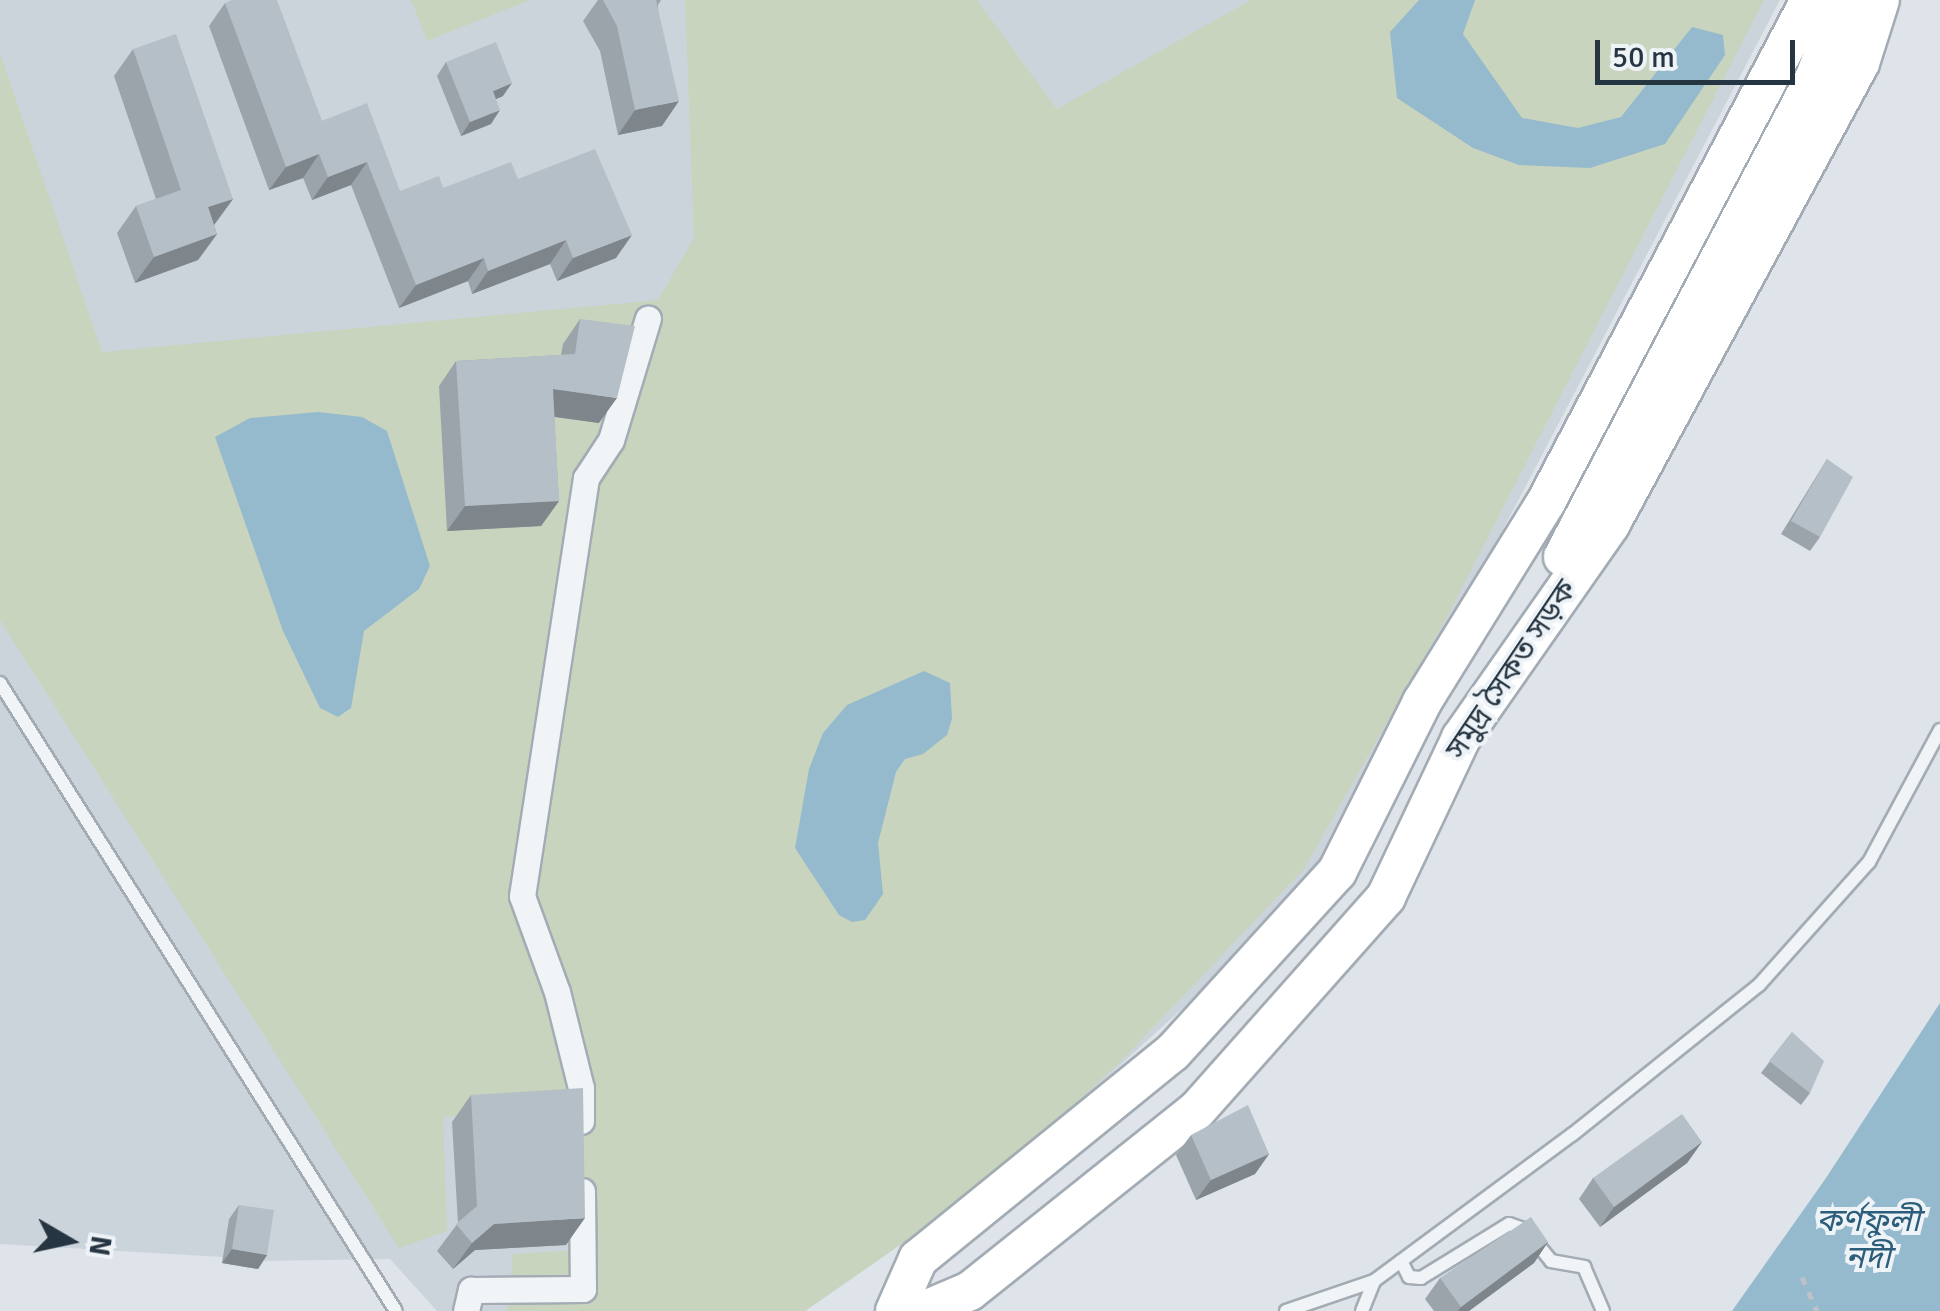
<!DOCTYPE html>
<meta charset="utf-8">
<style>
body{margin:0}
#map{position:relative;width:1940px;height:1311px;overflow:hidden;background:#dee4e9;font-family:Signika,"Noto Sans Bengali",sans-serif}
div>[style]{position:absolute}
.built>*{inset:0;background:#ccd4db}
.green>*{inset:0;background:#c8d4be}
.water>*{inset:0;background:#95bacd}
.path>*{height:5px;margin-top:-2.5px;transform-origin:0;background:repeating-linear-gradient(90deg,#bcc2c8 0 8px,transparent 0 16px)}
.roads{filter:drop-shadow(2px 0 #a3acb4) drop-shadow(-2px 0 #a3acb4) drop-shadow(0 2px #a3acb4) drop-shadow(0 -2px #a3acb4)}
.lane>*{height:12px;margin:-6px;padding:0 6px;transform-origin:6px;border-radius:6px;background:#f1f4f7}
.street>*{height:25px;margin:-12.5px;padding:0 12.5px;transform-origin:12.5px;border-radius:12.5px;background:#f1f4f7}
.secondary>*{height:38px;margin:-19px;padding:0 19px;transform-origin:19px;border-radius:19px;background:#fff}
.wall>*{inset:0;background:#9ca4ab}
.shaded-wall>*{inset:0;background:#7f868b}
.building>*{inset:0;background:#b5bfc7}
span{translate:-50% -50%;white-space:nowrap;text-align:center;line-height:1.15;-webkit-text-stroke:8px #eef3f7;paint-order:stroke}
.street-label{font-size:30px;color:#263542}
.water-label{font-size:32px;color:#2c5d7a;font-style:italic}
.north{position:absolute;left:20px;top:1191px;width:100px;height:100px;-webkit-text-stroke:8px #eef3f7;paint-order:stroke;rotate:99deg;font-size:28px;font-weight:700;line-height:40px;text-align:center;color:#263542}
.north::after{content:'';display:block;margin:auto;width:35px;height:45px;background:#263542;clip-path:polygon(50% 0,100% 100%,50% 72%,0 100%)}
.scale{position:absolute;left:1595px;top:40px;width:200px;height:45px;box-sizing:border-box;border:5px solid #263542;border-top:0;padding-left:12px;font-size:30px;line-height:35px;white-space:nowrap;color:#263542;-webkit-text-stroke:8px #eef3f7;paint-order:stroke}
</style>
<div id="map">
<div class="built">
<i style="clip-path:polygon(0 0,1780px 0,1316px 887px,995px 1179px,805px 1311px,437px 1311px,390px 1259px,259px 1261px,258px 1269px,222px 1263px,222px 1257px,0 1244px)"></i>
</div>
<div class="green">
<i style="clip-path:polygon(411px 0,530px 0,427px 41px)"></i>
<i style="clip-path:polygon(685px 0,977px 0,1057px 109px,1251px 0,1764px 0,1449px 613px,1304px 869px,1122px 1060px,995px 1179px,805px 1311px,507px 1311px,513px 1254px,576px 1250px,570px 1108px,443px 1117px,447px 1231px,399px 1248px,0 620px,0 53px,102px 352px,658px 300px,694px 238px)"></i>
</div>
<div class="water">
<i style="clip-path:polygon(1419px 0,1475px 0,1463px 34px,1522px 118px,1578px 128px,1621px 117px,1692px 27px,1723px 35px,1725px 55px,1665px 144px,1590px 168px,1519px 165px,1473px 148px,1397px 98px,1390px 32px)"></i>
<i style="clip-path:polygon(318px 412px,362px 417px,387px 431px,430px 566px,419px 589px,364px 631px,351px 708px,338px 717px,320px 708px,283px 631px,215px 437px,250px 418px)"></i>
<i style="clip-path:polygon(924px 671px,950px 683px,952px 719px,947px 735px,923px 754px,905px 759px,896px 772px,878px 843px,883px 894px,865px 920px,852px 922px,839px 915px,795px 848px,809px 769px,823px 733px,847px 705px)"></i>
<i style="clip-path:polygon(1940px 1003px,1940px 1311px,1732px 1311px,1826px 1178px)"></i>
</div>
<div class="path">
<i style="left:1802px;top:1277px;width:37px;rotate:66deg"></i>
</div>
<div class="roads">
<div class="lane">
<i style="left:0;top:683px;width:742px;rotate:57.77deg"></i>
<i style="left:1401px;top:1261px;width:18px;rotate:63deg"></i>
<i style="left:1409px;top:1277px;width:12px;rotate:5deg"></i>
<i style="left:1421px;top:1278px;width:103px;rotate:-31.5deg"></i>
<i style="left:1509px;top:1224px;width:18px;rotate:19deg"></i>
<i style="left:1526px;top:1230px;width:40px;rotate:51deg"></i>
<i style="left:1551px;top:1261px;width:34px;rotate:10deg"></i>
<i style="left:1584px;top:1267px;width:48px;rotate:66.6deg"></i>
<i style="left:1286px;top:1311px;width:93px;rotate:-18.8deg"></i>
<i style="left:1374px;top:1281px;width:247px;rotate:-36.5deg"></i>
<i style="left:1573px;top:1134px;width:238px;rotate:-38.7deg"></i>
<i style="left:1759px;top:985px;width:165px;rotate:-48.2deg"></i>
<i style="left:1869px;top:862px;width:150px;rotate:-61.7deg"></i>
<i style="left:1362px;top:1311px;width:32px;rotate:-68deg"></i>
</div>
<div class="street">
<i style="left:581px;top:1121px;width:33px;rotate:-90deg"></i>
<i style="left:581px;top:1088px;width:99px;rotate:-104deg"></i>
<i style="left:557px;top:992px;width:102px;rotate:-110deg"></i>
<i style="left:522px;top:896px;width:423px;rotate:-81.3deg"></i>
<i style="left:586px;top:478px;width:45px;rotate:-56.7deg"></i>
<i style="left:611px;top:440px;width:127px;rotate:-73.1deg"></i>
<i style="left:466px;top:1311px;width:22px;rotate:-77deg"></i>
<i style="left:471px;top:1290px;width:112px;rotate:-0.5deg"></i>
<i style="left:583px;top:1289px;width:98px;rotate:-90.6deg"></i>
</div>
<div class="secondary">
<i style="left:1563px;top:557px;width:542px;rotate:-62.3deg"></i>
<i style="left:1815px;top:77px;width:82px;rotate:-70deg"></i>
<i style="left:895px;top:1311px;width:57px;rotate:-66.1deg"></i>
<i style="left:918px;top:1259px;width:328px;rotate:-39.1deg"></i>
<i style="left:1173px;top:1052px;width:244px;rotate:-47.7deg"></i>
<i style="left:1337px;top:872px;width:190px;rotate:-63.4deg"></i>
<i style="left:1422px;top:702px;width:235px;rotate:-58.2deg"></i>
<i style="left:1546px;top:502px;width:567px;rotate:-62.26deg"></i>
<i style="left:923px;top:1311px;width:51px;rotate:-23.1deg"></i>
<i style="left:970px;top:1291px;width:290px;rotate:-38.6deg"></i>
<i style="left:1197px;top:1110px;width:285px;rotate:-48.4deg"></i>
<i style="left:1386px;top:897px;width:176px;rotate:-64.7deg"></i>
<i style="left:1461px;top:738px;width:260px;rotate:-55deg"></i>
<i style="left:1610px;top:525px;width:525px;rotate:-61.58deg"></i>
<i style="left:1860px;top:63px;width:66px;rotate:-72.4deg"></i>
</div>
</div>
<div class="wall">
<i style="clip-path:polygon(598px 0,661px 0,658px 5px,662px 126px,618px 135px,600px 51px,583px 21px)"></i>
<i style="clip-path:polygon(225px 3px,322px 121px,400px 191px,443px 188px,518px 179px,616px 258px,557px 281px,550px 264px,472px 294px,468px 281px,399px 308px,351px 185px,312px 200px,303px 178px,269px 190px,209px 26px)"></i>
<i style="clip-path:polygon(133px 49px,233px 199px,214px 225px,217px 234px,198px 260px,135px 283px,117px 233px,136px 206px,156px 199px,114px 76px)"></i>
<i style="clip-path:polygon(446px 62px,503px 96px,496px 99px,491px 124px,461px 136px,437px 76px)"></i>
<i style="clip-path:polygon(580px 319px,599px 423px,554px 417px,559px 501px,541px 526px,447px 531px,439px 386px,456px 361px,561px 355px,563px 344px)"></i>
<i style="clip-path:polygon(1827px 459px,1820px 537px,1810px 551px,1781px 534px)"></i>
<i style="clip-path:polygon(1792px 1032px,1810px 1093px,1801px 1105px,1761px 1073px)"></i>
<i style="clip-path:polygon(471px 1095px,566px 1245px,475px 1250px,453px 1269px,437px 1251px,458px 1223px,452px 1122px)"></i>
<i style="clip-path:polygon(1191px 1135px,1269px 1154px,1255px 1174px,1196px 1200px,1176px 1155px)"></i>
<i style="clip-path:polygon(1702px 1142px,1687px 1163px,1600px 1227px,1579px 1199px,1593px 1178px)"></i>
<i style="clip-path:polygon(239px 1205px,267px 1255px,258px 1269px,222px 1263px,229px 1219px)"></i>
<i style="clip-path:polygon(1548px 1242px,1534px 1263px,1469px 1311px,1434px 1311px,1425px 1299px,1440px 1278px)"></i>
</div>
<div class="shaded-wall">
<i style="clip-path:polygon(512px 83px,503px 96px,483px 105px,493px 91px)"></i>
<i style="clip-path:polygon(679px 101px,662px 126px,618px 135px,635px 110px)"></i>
<i style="clip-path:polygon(500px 110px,491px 124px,461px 136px,470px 122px)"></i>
<i style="clip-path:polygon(319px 154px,303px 178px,269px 190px,286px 167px)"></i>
<i style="clip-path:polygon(367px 162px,351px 185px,312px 200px,328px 177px)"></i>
<i style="clip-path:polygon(233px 199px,214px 225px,208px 207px)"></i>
<i style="clip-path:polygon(217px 234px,198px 260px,135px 283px,154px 257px)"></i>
<i style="clip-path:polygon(632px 235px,616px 258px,557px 281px,573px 258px)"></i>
<i style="clip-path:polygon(566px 240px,550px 264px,472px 294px,488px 271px)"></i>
<i style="clip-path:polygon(484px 258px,468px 281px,399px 308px,416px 285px)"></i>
<i style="clip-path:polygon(553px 389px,617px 398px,599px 423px,535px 414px)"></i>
<i style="clip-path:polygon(559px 501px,541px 526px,447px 531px,465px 506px)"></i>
<i style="clip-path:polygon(1702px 1142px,1687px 1163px,1600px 1227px,1614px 1207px)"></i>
<i style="clip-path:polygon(1269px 1154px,1255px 1174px,1196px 1200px,1211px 1180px)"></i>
<i style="clip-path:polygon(585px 1218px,566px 1245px,475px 1250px,453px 1269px,472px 1243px,494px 1224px)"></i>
<i style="clip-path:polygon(1548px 1242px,1534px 1263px,1469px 1311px,1458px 1311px,1461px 1307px)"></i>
<i style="clip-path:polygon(232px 1249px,267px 1255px,258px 1269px,222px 1263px)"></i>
</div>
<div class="building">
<i style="clip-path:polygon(232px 0,277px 0,322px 121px,367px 103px,400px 191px,439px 176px,443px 188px,511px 162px,518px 179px,595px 149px,632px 235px,573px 258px,566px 240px,488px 271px,484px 258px,416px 285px,367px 162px,328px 177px,319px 154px,286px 167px,225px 3px)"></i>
<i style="clip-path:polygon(603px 0,656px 0,679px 101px,635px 110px,617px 26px)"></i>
<i style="clip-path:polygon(176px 34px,233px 199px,208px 207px,217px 234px,154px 257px,136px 206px,181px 190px,133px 49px)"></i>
<i style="clip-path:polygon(496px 42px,512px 83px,493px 91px,500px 110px,470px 122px,446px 62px)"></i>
<i style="clip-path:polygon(580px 319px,635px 326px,617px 398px,553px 389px,559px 501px,465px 506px,456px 361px,575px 354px)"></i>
<i style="clip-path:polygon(1827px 459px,1853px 477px,1820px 537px,1791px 521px)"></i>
<i style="clip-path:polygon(1792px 1032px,1824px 1061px,1810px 1093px,1769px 1061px)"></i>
<i style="clip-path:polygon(583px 1088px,585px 1218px,494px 1224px,472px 1243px,456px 1224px,477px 1206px,471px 1095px)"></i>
<i style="clip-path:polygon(1248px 1105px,1269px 1154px,1211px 1180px,1191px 1135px)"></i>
<i style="clip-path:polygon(1682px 1114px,1702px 1142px,1614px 1207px,1593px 1178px)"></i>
<i style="clip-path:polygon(239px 1205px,274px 1210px,267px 1255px,232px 1249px)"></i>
<i style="clip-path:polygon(1531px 1217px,1548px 1242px,1461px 1307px,1440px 1278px)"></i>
</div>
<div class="street-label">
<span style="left:1512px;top:670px;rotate:-56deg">সমুদ্র সৈকত সড়ক</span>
</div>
<div class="water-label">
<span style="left:1868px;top:1240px">কর্ণফুলী<br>নদী</span>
</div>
<div class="north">N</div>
<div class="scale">50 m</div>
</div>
